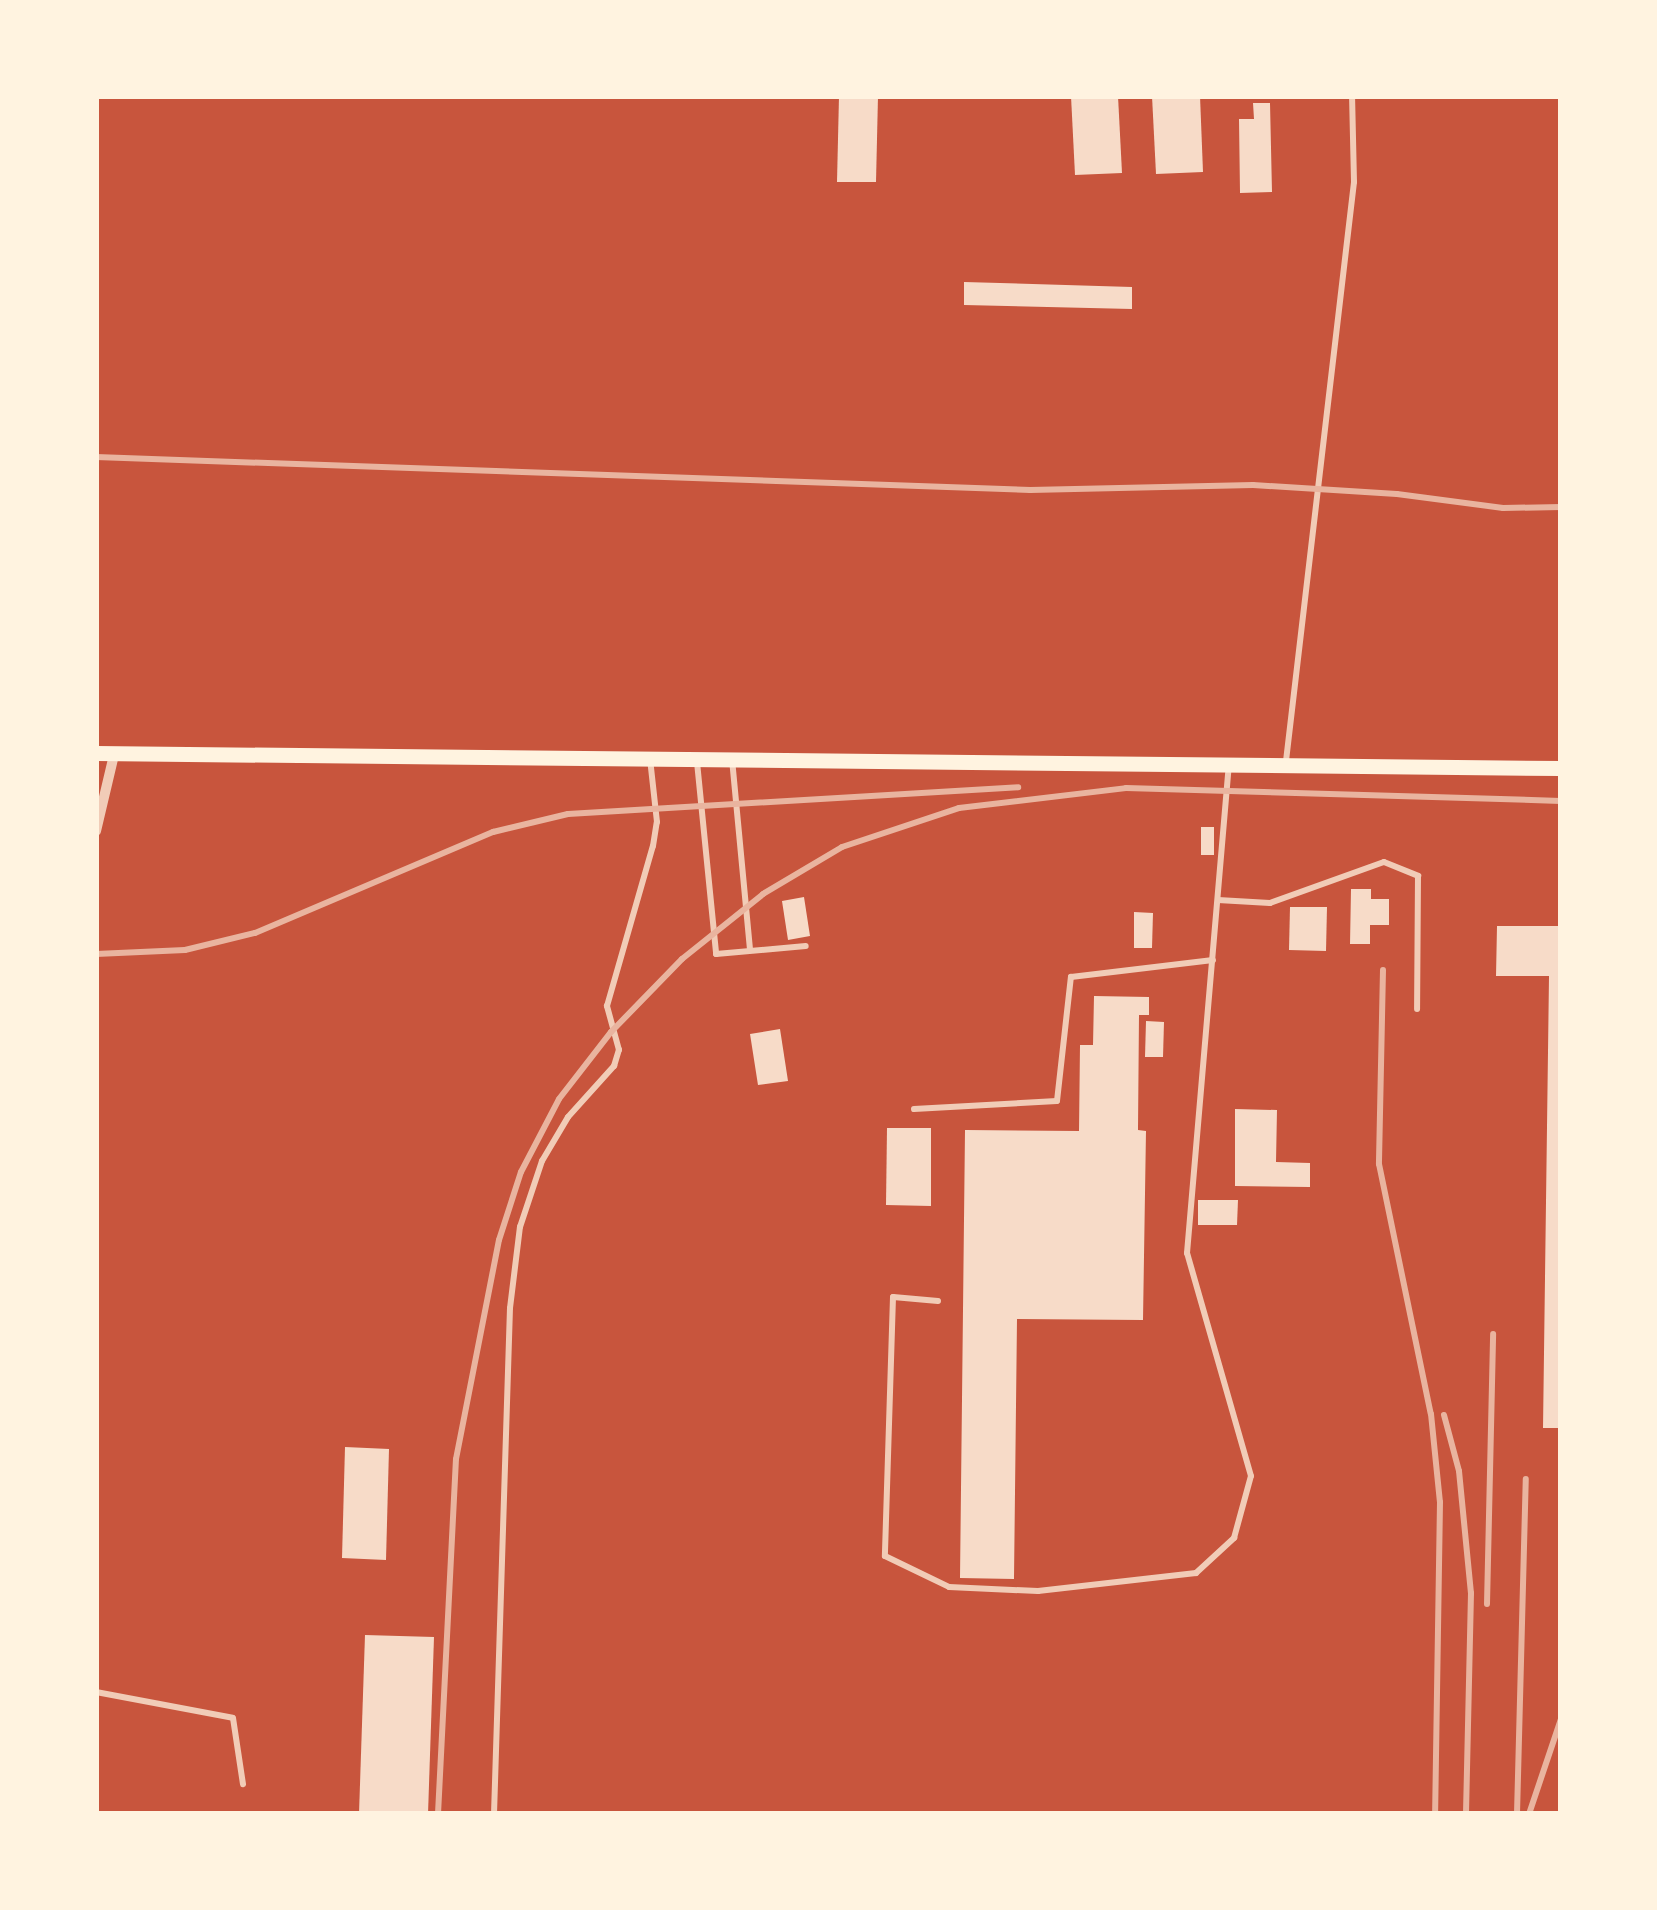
<!DOCTYPE html>
<style>
body{margin:0}
#map{position:relative;width:1657px;height:1910px;overflow:hidden;background:#c8553d;font-family:"Roboto Condensed",sans-serif}
div>[style]{position:absolute}
.building>*{inset:0;background:#f7dbc8}
.service>*{height:6px;margin:-3px;padding:0 3px;transform-origin:3px;border-radius:3px;background:#f1ccb7}
.minor>*{height:10px;margin:-5px;padding:0 5px;transform-origin:5px;border-radius:5px;background:#f1ccb7}
.secondary>*{height:15px;margin:-7.5px;padding:0 7.5px;transform-origin:7.5px;border-radius:7.5px;background:#fff3e0}
.rail>*{height:6px;margin:-3px;padding:0 3px;transform-origin:3px;border-radius:3px;background:#e9b49f}
span{translate:-50% -50%;white-space:nowrap;text-align:center;line-height:1.15;-webkit-text-stroke:12px #fff3e0;paint-order:stroke}
.frame{position:absolute;inset:0;border:99px solid #fff3e0;pointer-events:none}
</style>
<div id="map">
<div class="building">
<i style="clip-path:polygon(839px 96px,878px 96px,876px 182px,837px 182px)"></i>
<i style="clip-path:polygon(1071px 96px,1118px 96px,1122px 173px,1075px 175px)"></i>
<i style="clip-path:polygon(1152px 96px,1200px 96px,1203px 172px,1156px 174px)"></i>
<i style="clip-path:polygon(1253px 103px,1270px 103px,1272px 192px,1240px 193px,1239px 119px,1254px 119px)"></i>
<i style="clip-path:polygon(964px 282px,1132px 287px,1132px 309px,964px 305px)"></i>
<i style="clip-path:polygon(1201px 827px,1214px 827px,1214px 855px,1201px 855px)"></i>
<i style="clip-path:polygon(1351px 889px,1371px 889px,1371px 899px,1389px 899px,1389px 925px,1370px 925px,1370px 944px,1350px 944px)"></i>
<i style="clip-path:polygon(804px 897px,810px 936px,788px 940px,782px 901px)"></i>
<i style="clip-path:polygon(1290px 907px,1327px 907px,1326px 951px,1289px 950px)"></i>
<i style="clip-path:polygon(1134px 912px,1153px 913px,1152px 948px,1134px 948px)"></i>
<i style="clip-path:polygon(1497px 926px,1561px 926px,1561px 1428px,1543px 1428px,1549px 976px,1496px 976px)"></i>
<i style="clip-path:polygon(1094px 996px,1149px 997px,1149px 1015px,1139px 1015px,1138px 1130px,1146px 1131px,1143px 1320px,1017px 1319px,1014px 1579px,960px 1578px,965px 1130px,1079px 1131px,1080px 1045px,1093px 1045px)"></i>
<i style="clip-path:polygon(1146px 1021px,1164px 1022px,1163px 1057px,1145px 1057px)"></i>
<i style="clip-path:polygon(780px 1029px,788px 1081px,758px 1085px,750px 1034px)"></i>
<i style="clip-path:polygon(1235px 1109px,1277px 1110px,1276px 1162px,1310px 1163px,1310px 1187px,1235px 1186px)"></i>
<i style="clip-path:polygon(887px 1128px,931px 1128px,931px 1206px,886px 1205px)"></i>
<i style="clip-path:polygon(1198px 1200px,1238px 1200px,1237px 1225px,1198px 1225px)"></i>
<i style="clip-path:polygon(345px 1447px,389px 1449px,386px 1560px,342px 1558px)"></i>
<i style="clip-path:polygon(365px 1635px,434px 1637px,428px 1814px,359px 1814px)"></i>
</div>
<div class="service">
<i style="left:732px;top:759px;width:191px;rotate:84.6deg"></i>
<i style="left:1286px;top:761px;width:583px;rotate:-83.3deg"></i>
<i style="left:1354px;top:182px;width:86px;rotate:-91.3deg"></i>
<i style="left:697px;top:762px;width:193px;rotate:84.3deg"></i>
<i style="left:716px;top:954px;width:90px;rotate:-5.1deg"></i>
<i style="left:1218px;top:900px;width:52px;rotate:3.3deg"></i>
<i style="left:1270px;top:903px;width:121px;rotate:-19.8deg"></i>
<i style="left:1384px;top:862px;width:37px;rotate:22deg"></i>
<i style="left:1418px;top:876px;width:133px;rotate:90.4deg"></i>
<i style="left:914px;top:1109px;width:143px;rotate:-3.2deg"></i>
<i style="left:1057px;top:1101px;width:125px;rotate:-83.6deg"></i>
<i style="left:1071px;top:977px;width:143px;rotate:-6.8deg"></i>
<i style="left:938px;top:1301px;width:45px;rotate:-174.9deg"></i>
<i style="left:893px;top:1297px;width:259px;rotate:91.8deg"></i>
<i style="left:885px;top:1556px;width:71px;rotate:25.8deg"></i>
<i style="left:949px;top:1587px;width:89px;rotate:2.6deg"></i>
<i style="left:1038px;top:1591px;width:159px;rotate:-6.5deg"></i>
<i style="left:1196px;top:1573px;width:52px;rotate:-42.6deg"></i>
<i style="left:1234px;top:1538px;width:64px;rotate:-74.7deg"></i>
<i style="left:1251px;top:1476px;width:232px;rotate:-106deg"></i>
<i style="left:1187px;top:1253px;width:488px;rotate:-85.1deg"></i>
<i style="left:96px;top:1692px;width:139px;rotate:10.7deg"></i>
<i style="left:233px;top:1718px;width:67px;rotate:81.4deg"></i>
<i style="left:494px;top:1814px;width:506px;rotate:-88.19deg"></i>
<i style="left:510px;top:1308px;width:82px;rotate:-83deg"></i>
<i style="left:520px;top:1227px;width:70px;rotate:-71.6deg"></i>
<i style="left:542px;top:1161px;width:51px;rotate:-59.4deg"></i>
<i style="left:568px;top:1117px;width:69px;rotate:-48deg"></i>
<i style="left:614px;top:1066px;width:17px;rotate:-73deg"></i>
<i style="left:619px;top:1050px;width:46px;rotate:-105.3deg"></i>
<i style="left:607px;top:1006px;width:166px;rotate:-74deg"></i>
<i style="left:653px;top:846px;width:24px;rotate:-81deg"></i>
<i style="left:657px;top:822px;width:63px;rotate:-96.3deg"></i>
</div>
<div class="minor">
<i style="left:96px;top:831px;width:78px;rotate:-76.7deg"></i>
</div>
<div class="secondary">
<i style="left:96px;top:753px;width:1465px;rotate:0.59deg"></i>
</div>
<div class="rail">
<i style="left:96px;top:457px;width:935px;rotate:2.02deg"></i>
<i style="left:1030px;top:490px;width:223px;rotate:-1.3deg"></i>
<i style="left:1253px;top:485px;width:144px;rotate:3.6deg"></i>
<i style="left:1397px;top:494px;width:107px;rotate:7.5deg"></i>
<i style="left:1503px;top:508px;width:58px;rotate:-1deg"></i>
<i style="left:96px;top:954px;width:89px;rotate:-2.6deg"></i>
<i style="left:185px;top:950px;width:72px;rotate:-13.7deg"></i>
<i style="left:255px;top:933px;width:259px;rotate:-23deg"></i>
<i style="left:493px;top:832px;width:77px;rotate:-13.5deg"></i>
<i style="left:568px;top:814px;width:451px;rotate:-3.4deg"></i>
<i style="left:1383px;top:970px;width:194px;rotate:91.2deg"></i>
<i style="left:1379px;top:1164px;width:255px;rotate:78.3deg"></i>
<i style="left:1431px;top:1414px;width:88px;rotate:84.2deg"></i>
<i style="left:1440px;top:1502px;width:312px;rotate:90.9deg"></i>
<i style="left:1444px;top:1415px;width:58px;rotate:75deg"></i>
<i style="left:1459px;top:1471px;width:123px;rotate:84.4deg"></i>
<i style="left:1471px;top:1593px;width:221px;rotate:91.3deg"></i>
<i style="left:1487px;top:1604px;width:270px;rotate:-88.7deg"></i>
<i style="left:438px;top:1814px;width:355px;rotate:-87.1deg"></i>
<i style="left:456px;top:1459px;width:223px;rotate:-78.9deg"></i>
<i style="left:499px;top:1240px;width:71px;rotate:-72.1deg"></i>
<i style="left:521px;top:1172px;width:82px;rotate:-62.5deg"></i>
<i style="left:559px;top:1099px;width:85px;rotate:-52.2deg"></i>
<i style="left:611px;top:1032px;width:102px;rotate:-45.8deg"></i>
<i style="left:682px;top:959px;width:104px;rotate:-38.7deg"></i>
<i style="left:763px;top:894px;width:92px;rotate:-30.7deg"></i>
<i style="left:842px;top:847px;width:123px;rotate:-18.4deg"></i>
<i style="left:959px;top:808px;width:168px;rotate:-6.8deg"></i>
<i style="left:1126px;top:788px;width:435px;rotate:1.7deg"></i>
<i style="left:1517px;top:1814px;width:335px;rotate:-88.5deg"></i>
<i style="left:1529px;top:1814px;width:100px;rotate:-71.4deg"></i>
</div>
<div class="frame"></div>
</div>
